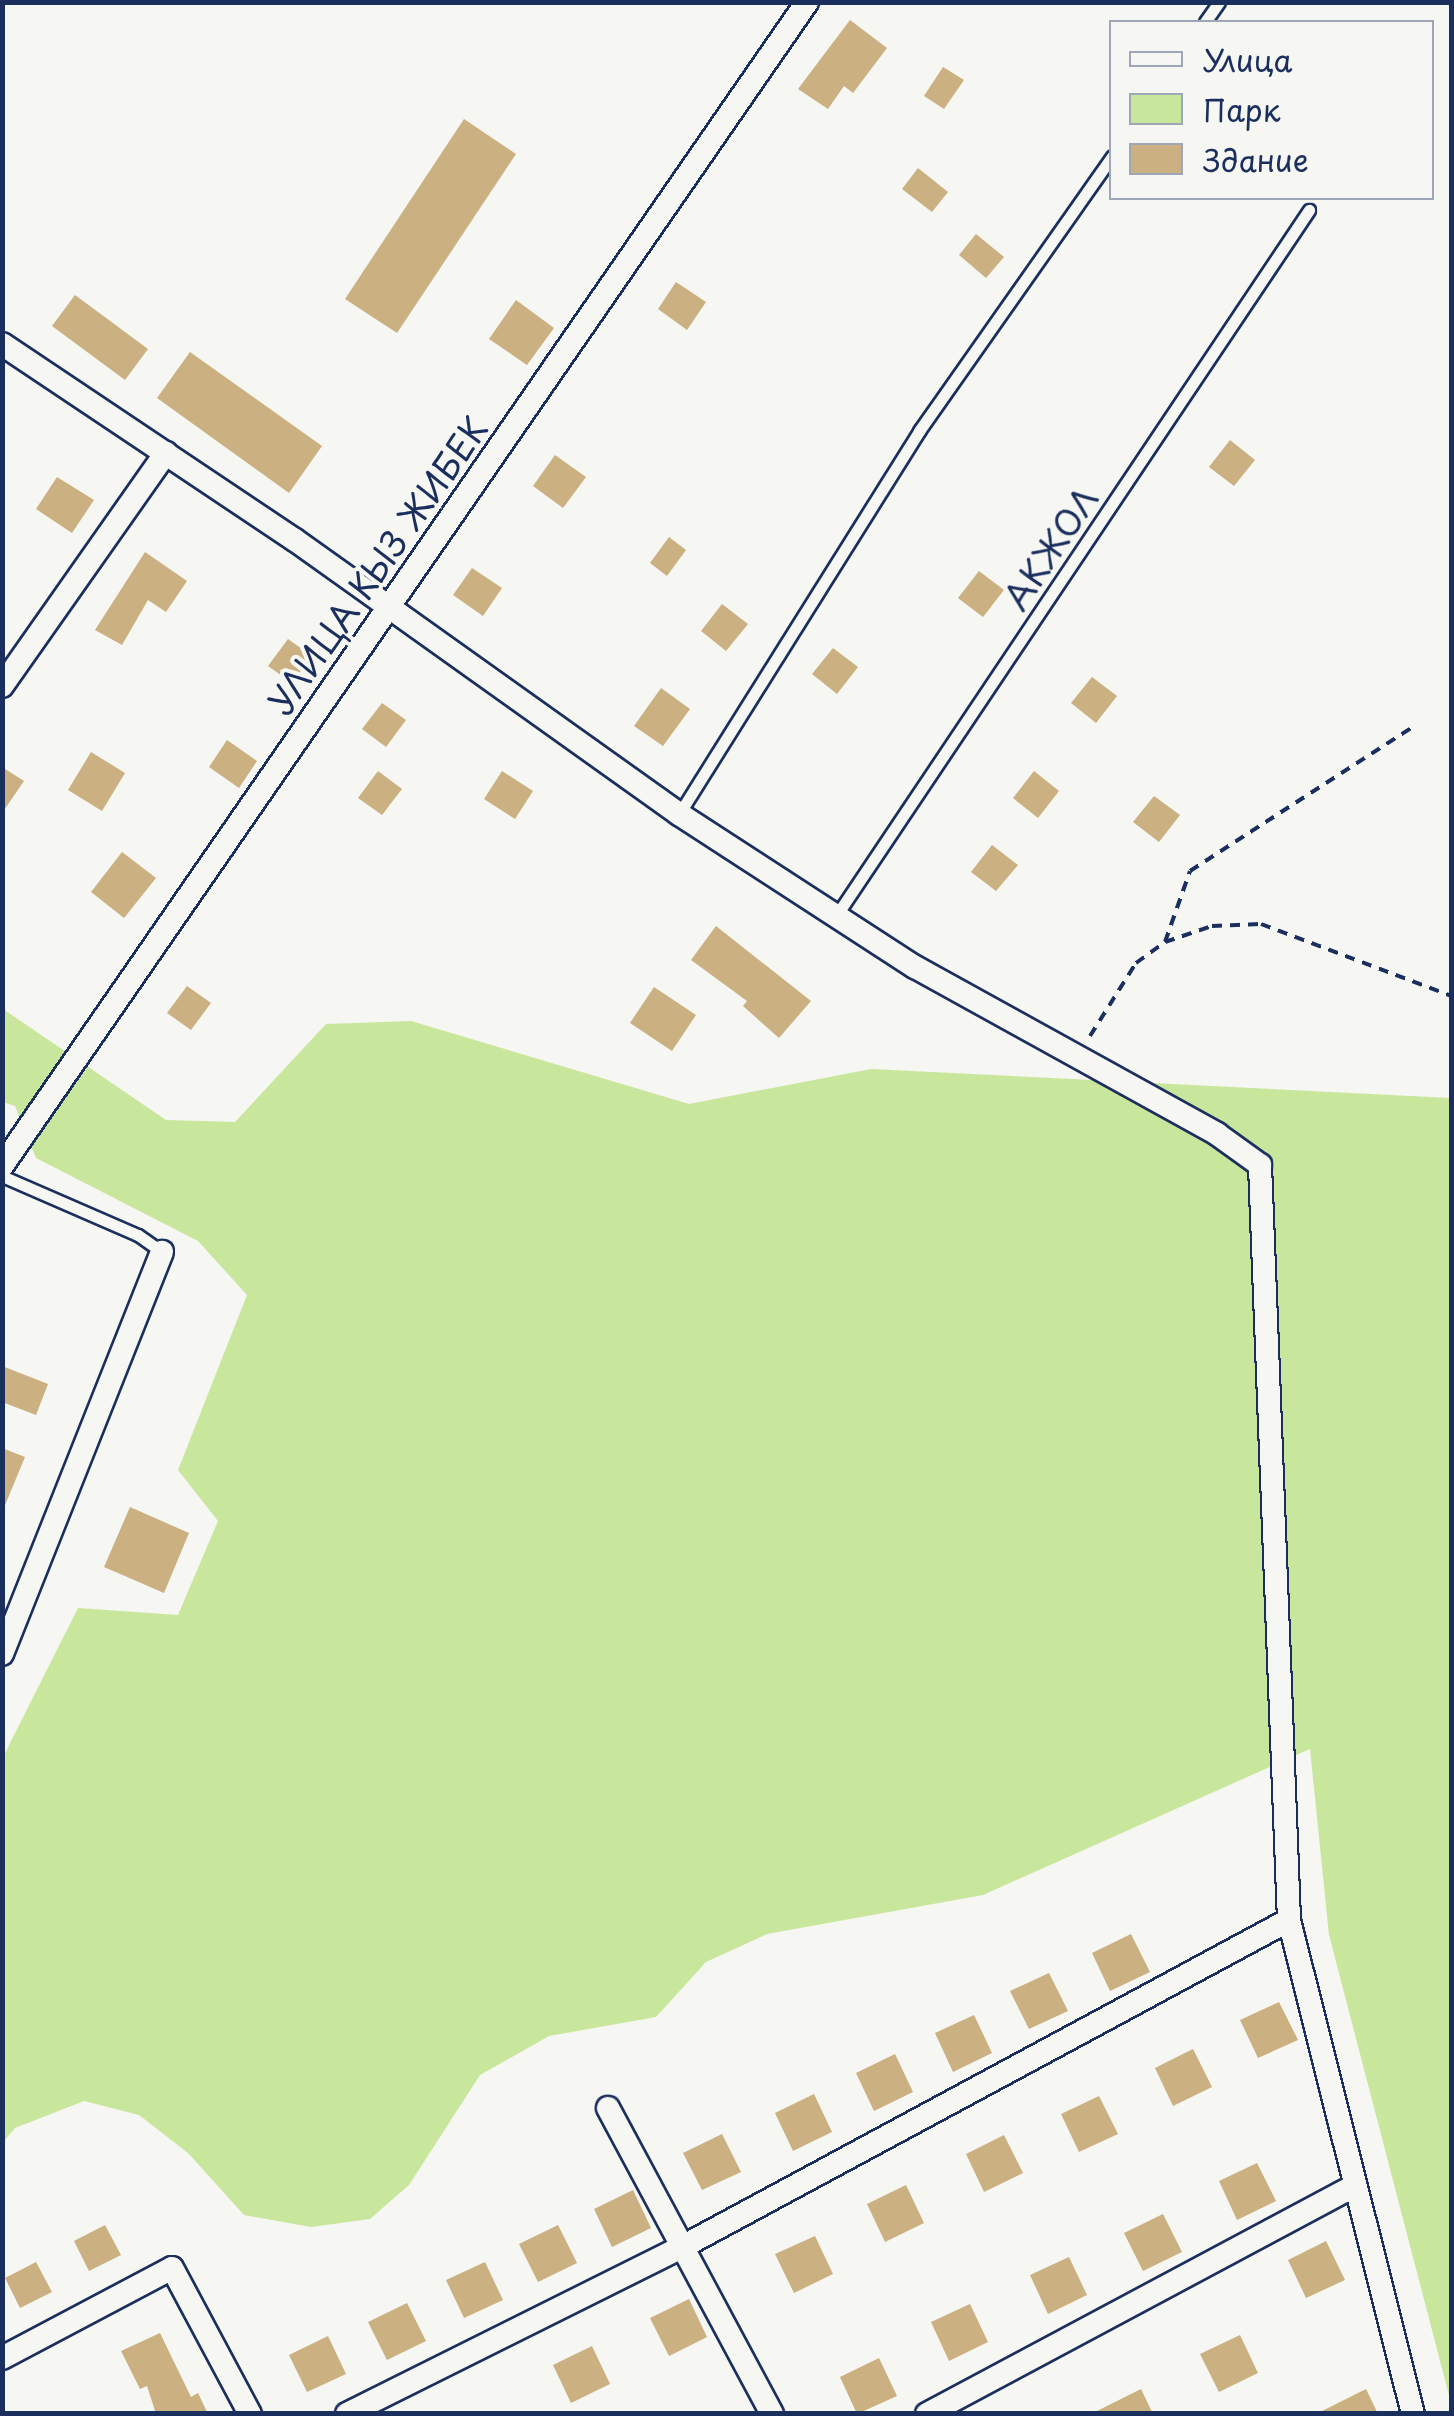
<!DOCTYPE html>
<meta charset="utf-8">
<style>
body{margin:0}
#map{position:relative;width:1454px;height:2416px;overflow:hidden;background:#f6f6f2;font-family:"Playpen Sans",sans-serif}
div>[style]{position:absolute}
.green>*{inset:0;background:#c9e69d}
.building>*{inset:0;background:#cbb081}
.path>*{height:4px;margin-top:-2px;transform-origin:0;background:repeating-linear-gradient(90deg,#1b2f5e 0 10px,transparent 0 18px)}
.roads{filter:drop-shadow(2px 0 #1b2f5e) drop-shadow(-2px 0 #1b2f5e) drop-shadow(0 2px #1b2f5e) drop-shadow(0 -2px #1b2f5e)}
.service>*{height:11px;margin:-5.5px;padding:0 5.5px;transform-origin:5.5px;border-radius:5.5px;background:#f6f6f2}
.minor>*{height:22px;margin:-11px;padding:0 11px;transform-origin:11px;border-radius:11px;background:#f6f6f2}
span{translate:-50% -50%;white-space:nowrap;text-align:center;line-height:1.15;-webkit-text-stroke:8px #f6f6f2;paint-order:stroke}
.street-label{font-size:35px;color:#1b2f5e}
.frame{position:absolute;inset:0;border:5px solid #1b2f5e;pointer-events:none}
.legend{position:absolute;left:1109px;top:20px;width:325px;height:180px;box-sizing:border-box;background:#f6f6f2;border:2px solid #9ea6b7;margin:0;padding:12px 18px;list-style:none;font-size:30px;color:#1b2f5e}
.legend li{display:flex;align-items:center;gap:20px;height:50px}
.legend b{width:50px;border:2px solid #9ea6b7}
</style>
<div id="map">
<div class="green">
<i style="clip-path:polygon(3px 1009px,166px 1120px,235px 1122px,326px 1024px,411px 1021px,689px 1104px,871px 1069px,1451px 1098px,1451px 2403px,1329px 1935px,1310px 1749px,983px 1895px,767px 1934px,706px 1962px,656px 2017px,549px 2036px,480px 2075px,409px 2185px,370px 2219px,311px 2227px,244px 2215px,188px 2153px,139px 2115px,84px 2101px,15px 2128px,3px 2142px,3px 1757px,78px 1608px,178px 1615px,218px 1521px,178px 1470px,247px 1295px,198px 1241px,36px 1158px,15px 1106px,3px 1102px)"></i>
</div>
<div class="building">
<i style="clip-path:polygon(850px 20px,887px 48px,853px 93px,844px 86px,828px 109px,798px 89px)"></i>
<i style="clip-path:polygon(943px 67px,964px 80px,944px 109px,924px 96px)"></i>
<i style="clip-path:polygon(464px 119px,516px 154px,397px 333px,345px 299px)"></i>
<i style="clip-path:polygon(918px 168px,948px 192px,932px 212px,902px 189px)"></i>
<i style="clip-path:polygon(976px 234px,1004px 257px,986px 278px,959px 255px)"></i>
<i style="clip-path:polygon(676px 282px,706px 302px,687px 330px,658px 309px)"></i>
<i style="clip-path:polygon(75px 295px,148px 349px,125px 380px,52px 326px)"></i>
<i style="clip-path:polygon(516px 300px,554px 328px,527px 365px,489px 339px)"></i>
<i style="clip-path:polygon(190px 352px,322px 446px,289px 493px,157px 398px)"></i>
<i style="clip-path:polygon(1230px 440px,1255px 460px,1234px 486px,1209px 467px)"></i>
<i style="clip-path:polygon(555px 455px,586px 477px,563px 508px,533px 486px)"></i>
<i style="clip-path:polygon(57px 477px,94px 500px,72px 533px,36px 509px)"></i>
<i style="clip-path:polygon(669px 537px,686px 550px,667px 576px,650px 563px)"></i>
<i style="clip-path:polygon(145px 552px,187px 581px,166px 612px,148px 600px,122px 645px,95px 630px)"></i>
<i style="clip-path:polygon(472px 568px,502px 588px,483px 616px,453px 595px)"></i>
<i style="clip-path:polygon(979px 571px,1004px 590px,983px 617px,958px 598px)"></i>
<i style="clip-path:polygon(722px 604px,748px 624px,726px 651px,701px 631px)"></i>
<i style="clip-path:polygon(288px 639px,312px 656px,292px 683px,268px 666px)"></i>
<i style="clip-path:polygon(833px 648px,858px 667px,837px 694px,812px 674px)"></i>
<i style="clip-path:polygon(1092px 677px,1117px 696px,1096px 723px,1071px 703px)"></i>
<i style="clip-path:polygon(661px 688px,690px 709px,663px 746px,634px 726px)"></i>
<i style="clip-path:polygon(382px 703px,406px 720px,386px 747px,362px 729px)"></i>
<i style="clip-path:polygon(227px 740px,257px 761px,239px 788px,209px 767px)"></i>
<i style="clip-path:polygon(91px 752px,125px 773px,102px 811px,68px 790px)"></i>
<i style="clip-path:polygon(2px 767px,24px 781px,2px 813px)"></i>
<i style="clip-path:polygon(378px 771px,402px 789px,382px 815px,358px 798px)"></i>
<i style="clip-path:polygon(502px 771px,533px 791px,515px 819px,484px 799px)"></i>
<i style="clip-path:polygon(1034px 771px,1059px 791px,1038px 818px,1013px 798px)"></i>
<i style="clip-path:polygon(1154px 796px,1180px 815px,1159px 842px,1133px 822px)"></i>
<i style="clip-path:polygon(992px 845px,1018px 865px,996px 891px,971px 872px)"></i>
<i style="clip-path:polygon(122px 852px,156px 878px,124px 918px,91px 892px)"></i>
<i style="clip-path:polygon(716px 926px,811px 1001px,779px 1038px,743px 1006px,747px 1001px,691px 960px)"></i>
<i style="clip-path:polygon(187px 986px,211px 1003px,191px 1030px,167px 1013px)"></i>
<i style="clip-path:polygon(654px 987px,696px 1015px,672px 1051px,630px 1023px)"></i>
<i style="clip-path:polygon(2px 1366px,48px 1384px,36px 1415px,2px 1402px)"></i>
<i style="clip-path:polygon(2px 1448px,25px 1457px,3px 1510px,2px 1510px)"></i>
<i style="clip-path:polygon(130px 1507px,189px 1533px,164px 1593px,104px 1567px)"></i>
<i style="clip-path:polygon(1131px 1934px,1150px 1972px,1110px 1991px,1092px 1953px)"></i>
<i style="clip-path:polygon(1049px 1973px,1068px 2011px,1029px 2029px,1010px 1991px)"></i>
<i style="clip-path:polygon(1279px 2002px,1298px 2040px,1258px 2058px,1240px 2020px)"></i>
<i style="clip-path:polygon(974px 2015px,992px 2053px,953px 2072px,935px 2033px)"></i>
<i style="clip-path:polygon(1193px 2049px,1212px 2087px,1173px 2106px,1155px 2068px)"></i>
<i style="clip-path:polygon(895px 2054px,913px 2092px,874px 2111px,856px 2073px)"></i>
<i style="clip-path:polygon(814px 2094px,832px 2132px,793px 2151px,775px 2113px)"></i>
<i style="clip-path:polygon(1099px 2096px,1118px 2134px,1079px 2152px,1061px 2114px)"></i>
<i style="clip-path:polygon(722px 2134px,741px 2172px,702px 2190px,683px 2153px)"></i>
<i style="clip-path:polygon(1004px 2135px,1023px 2173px,984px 2192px,966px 2154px)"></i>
<i style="clip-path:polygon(1257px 2163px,1276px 2201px,1237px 2220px,1219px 2181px)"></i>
<i style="clip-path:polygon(906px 2185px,924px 2223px,885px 2242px,867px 2204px)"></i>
<i style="clip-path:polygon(633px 2190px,651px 2228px,612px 2247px,594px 2209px)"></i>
<i style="clip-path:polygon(1163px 2214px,1182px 2252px,1143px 2271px,1124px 2233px)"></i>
<i style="clip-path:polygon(105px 2225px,121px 2255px,89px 2271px,74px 2241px)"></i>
<i style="clip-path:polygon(558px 2225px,577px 2263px,538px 2282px,519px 2244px)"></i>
<i style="clip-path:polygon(815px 2236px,833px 2274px,794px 2293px,775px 2254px)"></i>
<i style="clip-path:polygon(1326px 2241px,1345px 2280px,1306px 2298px,1288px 2260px)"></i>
<i style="clip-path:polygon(1069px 2257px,1087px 2295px,1048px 2314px,1030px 2275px)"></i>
<i style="clip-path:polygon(36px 2262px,52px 2292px,20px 2308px,5px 2278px)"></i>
<i style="clip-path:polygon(485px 2262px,503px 2300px,464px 2318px,446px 2280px)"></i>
<i style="clip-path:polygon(689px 2299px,707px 2337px,669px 2356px,650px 2318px)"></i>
<i style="clip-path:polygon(407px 2303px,426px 2341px,387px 2360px,368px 2322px)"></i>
<i style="clip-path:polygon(970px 2304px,988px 2342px,949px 2361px,931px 2322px)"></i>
<i style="clip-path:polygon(160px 2333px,191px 2397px,198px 2393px,208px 2414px,156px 2414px,147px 2386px,140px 2389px,121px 2351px)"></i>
<i style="clip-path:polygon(1240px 2335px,1258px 2373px,1219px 2392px,1200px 2354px)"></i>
<i style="clip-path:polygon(328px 2336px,346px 2374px,307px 2392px,289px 2355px)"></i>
<i style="clip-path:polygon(592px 2346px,610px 2384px,571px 2403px,553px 2365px)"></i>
<i style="clip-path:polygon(879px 2358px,897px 2396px,857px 2414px,840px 2377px)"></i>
<i style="clip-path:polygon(1141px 2389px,1153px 2414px,1091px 2414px)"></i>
<i style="clip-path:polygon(1366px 2389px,1378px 2414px,1316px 2414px)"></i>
</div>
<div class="path">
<i style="left:1165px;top:942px;width:75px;rotate:-70.6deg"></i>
<i style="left:1190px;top:871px;width:265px;rotate:-32.9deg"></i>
<i style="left:1090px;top:1036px;width:86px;rotate:-57.8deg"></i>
<i style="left:1136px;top:963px;width:36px;rotate:-36deg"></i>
<i style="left:1165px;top:942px;width:50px;rotate:-18.8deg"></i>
<i style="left:1212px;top:926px;width:49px;rotate:-2.3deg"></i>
<i style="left:1261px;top:924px;width:204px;rotate:20.7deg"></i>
</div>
<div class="roads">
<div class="service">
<i style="left:1205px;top:22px;width:24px;rotate:-55deg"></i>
<i style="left:679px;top:814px;width:452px;rotate:-57.9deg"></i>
<i style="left:919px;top:431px;width:336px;rotate:-54.9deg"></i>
<i style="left:836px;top:916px;width:850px;rotate:-56.18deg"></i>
<i style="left:2px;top:1176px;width:148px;rotate:23.5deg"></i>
<i style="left:138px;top:1235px;width:29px;rotate:35deg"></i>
</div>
<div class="minor">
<i style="left:2px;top:344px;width:353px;rotate:33.8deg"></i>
<i style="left:295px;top:540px;width:472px;rotate:35.5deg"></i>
<i style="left:679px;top:814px;width:281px;rotate:33deg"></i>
<i style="left:915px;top:967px;width:345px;rotate:28.9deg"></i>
<i style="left:1217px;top:1134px;width:53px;rotate:35.8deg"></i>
<i style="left:1260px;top:1165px;width:756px;rotate:87.8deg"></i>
<i style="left:1289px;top:1920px;width:509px;rotate:75.91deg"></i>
<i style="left:2px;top:686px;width:285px;rotate:-54.9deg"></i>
<i style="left:2px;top:1166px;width:1415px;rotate:-55.33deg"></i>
<i style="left:2px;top:1654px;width:433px;rotate:-68.3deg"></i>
<i style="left:608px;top:2108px;width:347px;rotate:61.8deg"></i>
<i style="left:2px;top:2358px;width:192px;rotate:-27.9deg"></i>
<i style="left:172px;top:2268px;width:166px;rotate:61.9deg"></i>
<i style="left:347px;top:2414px;width:374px;rotate:-26.5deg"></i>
<i style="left:682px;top:2247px;width:689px;rotate:-28.31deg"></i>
<i style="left:927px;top:2414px;width:485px;rotate:-28.1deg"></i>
</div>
</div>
<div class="street-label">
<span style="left:1050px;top:548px;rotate:-56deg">АКЖОЛ</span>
<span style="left:377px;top:565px;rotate:-55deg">УЛИЦА КЫЗ ЖИБЕК</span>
</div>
<div class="frame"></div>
<ul class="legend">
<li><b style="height:12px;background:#f6f6f2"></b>Улица</li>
<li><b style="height:28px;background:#c9e69d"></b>Парк</li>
<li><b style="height:28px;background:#cbb081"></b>Здание</li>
</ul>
</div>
